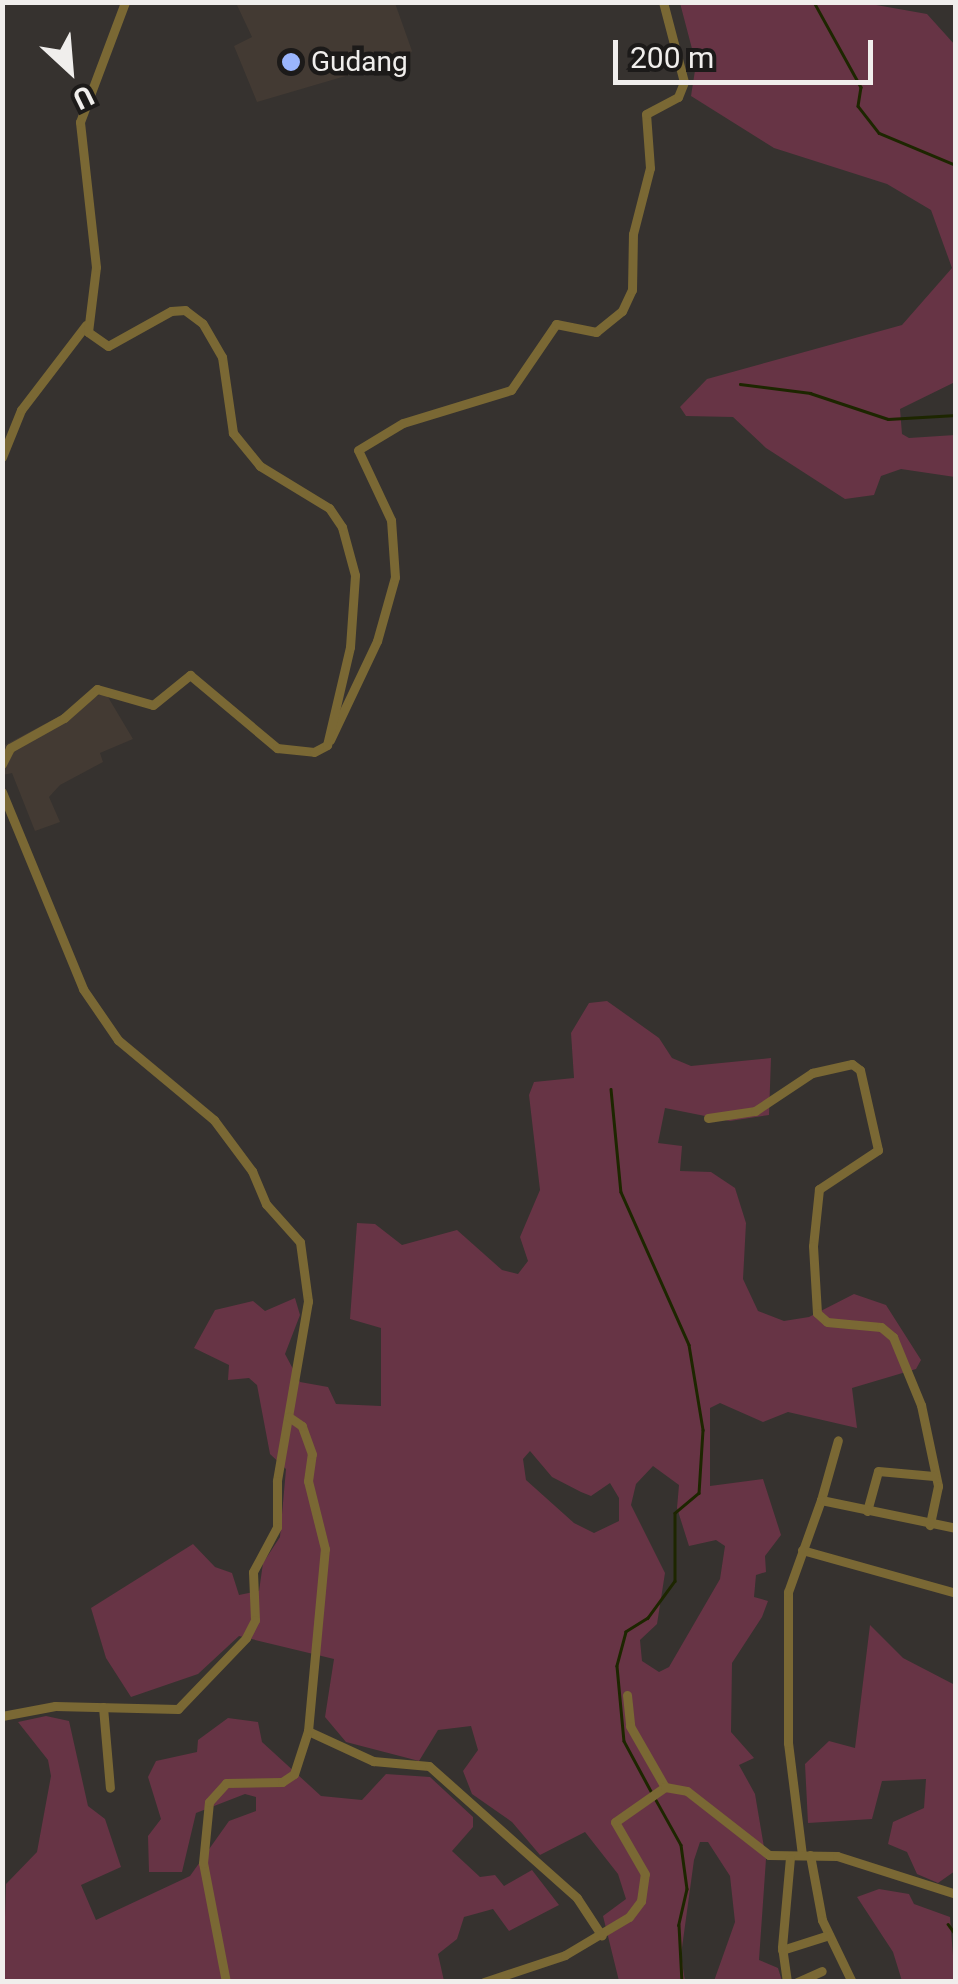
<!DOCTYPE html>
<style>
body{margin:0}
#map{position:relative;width:958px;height:1984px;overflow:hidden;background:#36322f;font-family:Roboto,sans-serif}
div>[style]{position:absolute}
.built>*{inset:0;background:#433a33}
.green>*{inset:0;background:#673445}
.stream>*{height:2.5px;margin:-1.25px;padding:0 1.25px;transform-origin:1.25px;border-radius:1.25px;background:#1d2600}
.minor>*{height:9px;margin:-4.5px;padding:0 4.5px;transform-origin:4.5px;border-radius:4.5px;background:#7a6834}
.dots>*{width:28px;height:28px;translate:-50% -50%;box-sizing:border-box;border:5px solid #1c1a19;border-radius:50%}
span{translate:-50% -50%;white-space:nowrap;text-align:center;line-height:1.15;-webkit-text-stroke:9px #1c1a19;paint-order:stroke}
.poi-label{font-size:28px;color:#f0eeec}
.left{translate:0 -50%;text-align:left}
.frame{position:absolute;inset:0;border:5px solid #f0eeec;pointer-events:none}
.north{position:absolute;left:20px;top:20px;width:100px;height:100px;-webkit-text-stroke:8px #1c1a19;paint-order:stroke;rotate:154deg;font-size:28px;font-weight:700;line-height:40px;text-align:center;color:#f0eeec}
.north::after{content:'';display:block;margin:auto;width:35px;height:45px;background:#f0eeec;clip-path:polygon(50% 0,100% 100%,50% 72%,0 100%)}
.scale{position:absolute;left:613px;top:40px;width:260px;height:45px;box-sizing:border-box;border:5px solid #f0eeec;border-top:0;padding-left:12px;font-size:30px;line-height:35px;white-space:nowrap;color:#f0eeec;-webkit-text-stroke:8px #1c1a19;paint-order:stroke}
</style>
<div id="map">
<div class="built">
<i style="clip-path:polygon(395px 3px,412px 51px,407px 58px,257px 102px,234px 46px,252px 37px,236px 3px)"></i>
<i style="clip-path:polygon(105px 692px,133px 739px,100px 753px,103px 762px,60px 785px,49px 797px,60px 822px,35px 831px,12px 773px,3px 775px,3px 746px)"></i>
</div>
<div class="green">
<i style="clip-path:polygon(680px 3px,865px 3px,927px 14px,955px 45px,955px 382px,900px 409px,902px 434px,909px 438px,955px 435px,955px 477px,901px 469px,881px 476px,874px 495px,845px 499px,766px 448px,733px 417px,686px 416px,680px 407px,707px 379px,902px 325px,952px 268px,931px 210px,887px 184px,774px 148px,691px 96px,696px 64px)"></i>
<i style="clip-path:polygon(evenodd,607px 1001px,659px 1038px,672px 1058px,691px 1066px,771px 1058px,769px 1115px,730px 1121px,665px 1108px,658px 1143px,682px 1146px,680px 1171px,711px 1172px,735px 1188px,746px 1223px,743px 1279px,758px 1311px,784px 1321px,809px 1317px,854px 1294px,886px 1305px,921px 1360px,916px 1369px,852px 1388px,857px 1428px,788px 1412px,763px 1422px,720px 1403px,710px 1408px,710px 1486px,763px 1479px,781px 1535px,765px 1556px,766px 1572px,756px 1575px,754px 1597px,768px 1601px,762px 1617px,732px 1663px,731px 1732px,754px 1758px,739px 1765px,755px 1794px,766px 1859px,759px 1960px,778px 1968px,782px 1981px,714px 1981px,735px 1922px,730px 1876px,708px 1842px,700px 1842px,694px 1860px,681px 1955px,685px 1981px,619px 1981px,603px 1916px,626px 1899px,618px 1874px,585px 1832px,540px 1855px,512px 1822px,472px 1794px,463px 1771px,478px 1750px,471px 1726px,438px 1730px,419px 1761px,346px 1742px,325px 1717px,334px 1659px,239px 1636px,198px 1674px,131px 1697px,106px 1658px,91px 1608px,193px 1544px,215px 1567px,232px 1573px,239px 1595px,259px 1591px,263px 1563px,280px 1537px,286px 1469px,270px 1454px,257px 1385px,249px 1378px,228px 1380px,229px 1365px,194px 1348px,215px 1310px,253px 1301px,265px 1311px,295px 1298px,300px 1315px,285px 1354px,300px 1382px,328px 1387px,336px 1404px,381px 1406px,381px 1328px,350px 1319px,357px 1223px,375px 1224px,402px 1245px,457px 1230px,502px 1270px,518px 1274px,528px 1261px,520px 1237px,540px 1190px,529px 1095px,534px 1082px,574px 1078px,571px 1033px,589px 1003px,607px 1001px,530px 1451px,552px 1477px,581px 1492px,591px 1496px,610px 1483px,619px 1498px,619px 1521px,594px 1533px,574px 1523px,526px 1480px,523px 1459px,530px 1451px,607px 1001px,653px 1466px,679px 1485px,677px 1508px,689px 1546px,716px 1540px,725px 1546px,720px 1579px,669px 1667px,659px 1672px,642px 1661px,640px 1640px,657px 1624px,665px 1573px,631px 1505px,636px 1484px,653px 1466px)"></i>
<i style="clip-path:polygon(870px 1625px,903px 1658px,955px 1685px,955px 1871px,938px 1883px,917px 1874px,907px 1852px,888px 1844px,893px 1822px,924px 1808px,926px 1779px,882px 1781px,872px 1819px,808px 1823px,805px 1764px,829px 1741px,855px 1748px)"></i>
<i style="clip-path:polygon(46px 1716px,69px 1721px,88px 1806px,105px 1819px,121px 1867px,81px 1885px,96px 1920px,190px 1876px,229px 1821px,256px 1811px,256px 1797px,245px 1794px,196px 1813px,182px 1872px,149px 1872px,148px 1836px,161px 1819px,148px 1777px,156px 1761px,197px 1752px,198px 1740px,228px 1718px,258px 1722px,262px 1742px,321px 1796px,362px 1800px,386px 1774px,430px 1777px,473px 1817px,473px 1827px,452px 1851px,480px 1877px,495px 1875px,504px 1886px,532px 1870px,559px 1905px,509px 1931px,493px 1909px,464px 1917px,457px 1939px,438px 1954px,444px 1981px,3px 1982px,6px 1884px,37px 1852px,51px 1776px,48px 1760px,18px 1722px)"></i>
<i style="clip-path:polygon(879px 1889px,909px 1894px,914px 1904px,950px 1917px,955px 1981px,902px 1981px,893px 1952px,857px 1897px)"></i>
</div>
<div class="stream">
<i style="left:814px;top:2px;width:97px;rotate:61.1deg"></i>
<i style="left:861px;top:87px;width:19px;rotate:99deg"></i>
<i style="left:858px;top:106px;width:34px;rotate:52deg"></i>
<i style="left:879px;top:133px;width:83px;rotate:22.6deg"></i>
<i style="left:740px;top:384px;width:71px;rotate:7.3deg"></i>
<i style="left:810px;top:393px;width:82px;rotate:18.4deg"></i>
<i style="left:888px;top:419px;width:68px;rotate:-3.4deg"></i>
<i style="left:611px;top:1089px;width:103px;rotate:84.5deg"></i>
<i style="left:621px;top:1192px;width:167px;rotate:66deg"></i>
<i style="left:689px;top:1345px;width:86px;rotate:80.6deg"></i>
<i style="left:703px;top:1430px;width:63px;rotate:93.6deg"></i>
<i style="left:699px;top:1493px;width:31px;rotate:140deg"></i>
<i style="left:675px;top:1513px;width:68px;rotate:90deg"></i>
<i style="left:675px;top:1581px;width:46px;rotate:126.1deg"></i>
<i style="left:648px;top:1618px;width:26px;rotate:148deg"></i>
<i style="left:626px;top:1632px;width:35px;rotate:105deg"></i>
<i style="left:617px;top:1666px;width:75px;rotate:84.7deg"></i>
<i style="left:624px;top:1741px;width:59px;rotate:61.7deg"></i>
<i style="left:656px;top:1800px;width:51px;rotate:60.9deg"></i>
<i style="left:681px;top:1845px;width:44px;rotate:82.2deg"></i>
<i style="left:687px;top:1889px;width:37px;rotate:103deg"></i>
<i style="left:679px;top:1925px;width:57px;rotate:87deg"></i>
<i style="left:948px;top:1924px;width:14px;rotate:54deg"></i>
</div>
<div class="minor">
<i style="left:2px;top:457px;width:51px;rotate:-68deg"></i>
<i style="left:21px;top:410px;width:107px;rotate:-52.6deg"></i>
<i style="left:330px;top:740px;width:110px;rotate:-64.6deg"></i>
<i style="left:377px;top:641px;width:66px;rotate:-74.3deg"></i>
<i style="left:395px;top:577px;width:57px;rotate:-94deg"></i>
<i style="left:391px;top:520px;width:77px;rotate:-115.2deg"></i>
<i style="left:358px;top:450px;width:52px;rotate:-31deg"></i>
<i style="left:403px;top:423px;width:113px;rotate:-17deg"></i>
<i style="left:511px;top:390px;width:80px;rotate:-55.7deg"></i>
<i style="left:556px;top:324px;width:41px;rotate:11.3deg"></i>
<i style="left:596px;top:332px;width:33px;rotate:-39deg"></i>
<i style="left:622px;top:311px;width:23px;rotate:-65deg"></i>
<i style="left:632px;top:290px;width:56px;rotate:-89deg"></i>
<i style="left:633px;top:234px;width:68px;rotate:-75.6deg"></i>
<i style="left:650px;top:168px;width:54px;rotate:-94.2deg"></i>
<i style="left:646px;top:114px;width:36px;rotate:-28deg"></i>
<i style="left:678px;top:97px;width:16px;rotate:-68deg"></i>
<i style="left:684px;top:82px;width:83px;rotate:-104.7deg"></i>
<i style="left:2px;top:764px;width:18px;rotate:-63deg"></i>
<i style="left:10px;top:748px;width:62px;rotate:-29.1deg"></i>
<i style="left:64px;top:718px;width:44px;rotate:-41.3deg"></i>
<i style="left:97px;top:689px;width:58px;rotate:15.9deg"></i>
<i style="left:153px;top:705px;width:48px;rotate:-39deg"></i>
<i style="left:190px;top:675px;width:114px;rotate:40deg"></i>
<i style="left:277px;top:748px;width:37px;rotate:6deg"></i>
<i style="left:314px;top:752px;width:15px;rotate:-28deg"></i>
<i style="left:327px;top:745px;width:101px;rotate:-76.8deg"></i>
<i style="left:350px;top:647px;width:72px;rotate:-86deg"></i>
<i style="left:355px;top:575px;width:50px;rotate:-105.2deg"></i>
<i style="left:342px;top:527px;width:23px;rotate:-124deg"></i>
<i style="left:329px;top:508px;width:81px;rotate:-148.7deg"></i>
<i style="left:260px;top:466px;width:43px;rotate:-129.3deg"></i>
<i style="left:233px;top:433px;width:77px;rotate:-98.2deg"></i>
<i style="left:222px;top:357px;width:39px;rotate:-120deg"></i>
<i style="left:202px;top:323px;width:21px;rotate:-143deg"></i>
<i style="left:185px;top:310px;width:14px;rotate:176deg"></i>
<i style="left:171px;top:311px;width:72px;rotate:150.9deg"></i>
<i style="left:108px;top:346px;width:24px;rotate:-145deg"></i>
<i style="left:88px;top:332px;width:65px;rotate:-83deg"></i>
<i style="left:96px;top:267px;width:146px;rotate:-96.3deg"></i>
<i style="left:80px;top:122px;width:128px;rotate:-69.4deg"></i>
<i style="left:2px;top:792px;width:213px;rotate:67.6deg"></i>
<i style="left:83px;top:989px;width:62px;rotate:55.5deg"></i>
<i style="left:118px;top:1040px;width:125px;rotate:39.8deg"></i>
<i style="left:214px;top:1120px;width:64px;rotate:53.3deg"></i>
<i style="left:252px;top:1171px;width:36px;rotate:67deg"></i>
<i style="left:266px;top:1204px;width:51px;rotate:48.2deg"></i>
<i style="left:300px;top:1242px;width:60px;rotate:82.3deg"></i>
<i style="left:308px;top:1301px;width:183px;rotate:99.8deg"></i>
<i style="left:277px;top:1481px;width:46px;rotate:90deg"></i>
<i style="left:277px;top:1527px;width:51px;rotate:118.1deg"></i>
<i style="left:253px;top:1572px;width:48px;rotate:87.6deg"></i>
<i style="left:255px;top:1620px;width:20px;rotate:117deg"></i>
<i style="left:246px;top:1638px;width:98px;rotate:133.8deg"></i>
<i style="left:178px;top:1709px;width:123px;rotate:-178.6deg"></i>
<i style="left:55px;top:1706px;width:54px;rotate:169.3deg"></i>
<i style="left:708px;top:1118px;width:48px;rotate:-8.5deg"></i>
<i style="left:755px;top:1111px;width:69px;rotate:-33.7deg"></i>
<i style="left:812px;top:1073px;width:41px;rotate:-12.7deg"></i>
<i style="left:852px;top:1064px;width:10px;rotate:37deg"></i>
<i style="left:860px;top:1070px;width:82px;rotate:77.3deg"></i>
<i style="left:878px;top:1150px;width:71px;rotate:146.5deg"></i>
<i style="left:819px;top:1189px;width:57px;rotate:96deg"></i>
<i style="left:813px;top:1246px;width:67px;rotate:86.6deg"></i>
<i style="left:817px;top:1313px;width:13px;rotate:42deg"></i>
<i style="left:827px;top:1322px;width:54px;rotate:5.3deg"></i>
<i style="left:881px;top:1327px;width:16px;rotate:40deg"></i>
<i style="left:893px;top:1337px;width:74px;rotate:67.6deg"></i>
<i style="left:921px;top:1405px;width:83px;rotate:78.1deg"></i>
<i style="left:938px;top:1486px;width:40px;rotate:102deg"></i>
<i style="left:821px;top:1500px;width:62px;rotate:-74.2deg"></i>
<i style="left:867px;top:1511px;width:41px;rotate:-74.6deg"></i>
<i style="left:878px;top:1471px;width:56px;rotate:5.1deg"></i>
<i style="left:802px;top:1550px;width:160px;rotate:15.6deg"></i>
<i style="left:627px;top:1695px;width:31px;rotate:84deg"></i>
<i style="left:630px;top:1726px;width:70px;rotate:60.2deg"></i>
<i style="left:103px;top:1707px;width:81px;rotate:85.1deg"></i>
<i style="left:308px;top:1731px;width:72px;rotate:24.8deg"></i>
<i style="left:373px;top:1761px;width:56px;rotate:5.1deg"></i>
<i style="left:429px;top:1766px;width:198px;rotate:41.7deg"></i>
<i style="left:577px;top:1898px;width:45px;rotate:56.7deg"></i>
<i style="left:802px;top:1855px;width:113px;rotate:-97.1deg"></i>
<i style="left:788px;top:1743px;width:151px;rotate:-90deg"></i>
<i style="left:788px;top:1592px;width:98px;rotate:-70.3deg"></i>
<i style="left:821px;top:1500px;width:138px;rotate:11.7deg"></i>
<i style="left:810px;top:1855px;width:66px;rotate:79.5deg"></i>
<i style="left:822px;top:1920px;width:69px;rotate:64.2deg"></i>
<i style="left:782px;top:1950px;width:49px;rotate:-17.7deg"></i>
<i style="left:226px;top:1982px;width:121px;rotate:-100.9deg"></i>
<i style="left:203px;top:1863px;width:61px;rotate:-84.4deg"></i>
<i style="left:209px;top:1802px;width:25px;rotate:-48deg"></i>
<i style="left:226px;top:1783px;width:56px;rotate:-1deg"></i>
<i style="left:282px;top:1782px;width:14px;rotate:-34deg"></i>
<i style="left:294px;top:1774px;width:45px;rotate:-72deg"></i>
<i style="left:308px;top:1731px;width:183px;rotate:-84.7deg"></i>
<i style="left:325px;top:1549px;width:70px;rotate:-104deg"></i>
<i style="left:308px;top:1481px;width:27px;rotate:-82deg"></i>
<i style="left:312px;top:1454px;width:30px;rotate:-110deg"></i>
<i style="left:302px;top:1426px;width:16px;rotate:-145deg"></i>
<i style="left:484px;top:1982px;width:85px;rotate:-18.4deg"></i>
<i style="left:565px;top:1955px;width:74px;rotate:-30.7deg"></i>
<i style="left:629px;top:1917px;width:20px;rotate:-53deg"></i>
<i style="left:641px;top:1901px;width:27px;rotate:-82deg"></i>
<i style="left:645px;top:1874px;width:60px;rotate:-120deg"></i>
<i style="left:615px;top:1822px;width:61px;rotate:-35deg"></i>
<i style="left:665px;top:1787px;width:22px;rotate:10deg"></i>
<i style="left:687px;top:1791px;width:104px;rotate:38deg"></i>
<i style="left:769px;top:1855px;width:68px;rotate:0.8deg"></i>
<i style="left:837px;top:1856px;width:125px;rotate:17.7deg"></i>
<i style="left:787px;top:1982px;width:35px;rotate:-98deg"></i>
<i style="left:782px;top:1947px;width:89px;rotate:-84.9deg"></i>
<i style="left:797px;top:1982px;width:27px;rotate:-24deg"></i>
</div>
<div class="dots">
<i style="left:291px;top:62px;background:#9ab5fd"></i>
</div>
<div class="poi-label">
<span class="left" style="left:311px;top:62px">Gudang</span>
</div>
<div class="frame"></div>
<div class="north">U</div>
<div class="scale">200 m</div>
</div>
